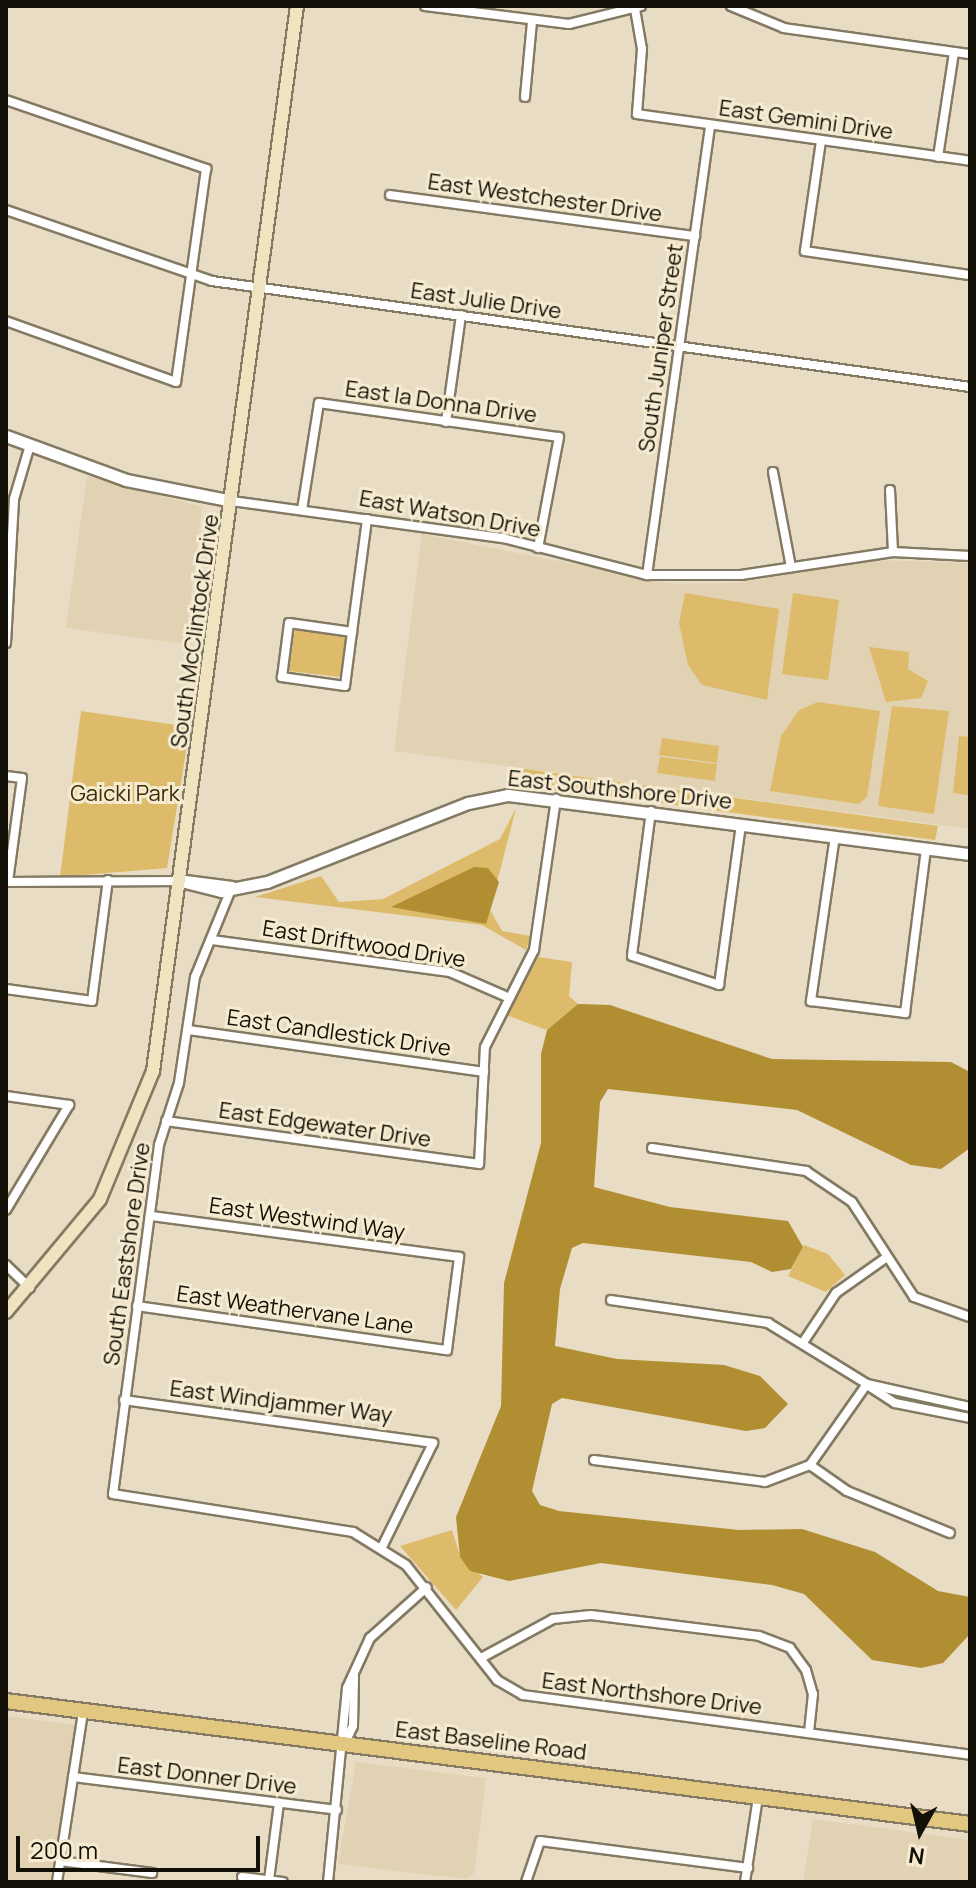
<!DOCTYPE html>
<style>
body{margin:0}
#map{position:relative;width:976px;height:1888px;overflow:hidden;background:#e8ddc4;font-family:Manrope,sans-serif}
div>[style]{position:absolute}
.built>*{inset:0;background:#e0d2b2}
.green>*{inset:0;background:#ddbb6a}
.water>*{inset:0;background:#b28e32}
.roads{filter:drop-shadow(2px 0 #847a63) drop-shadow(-2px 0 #847a63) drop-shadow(0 2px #847a63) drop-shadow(0 -2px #847a63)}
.minor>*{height:8px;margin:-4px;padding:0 4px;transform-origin:4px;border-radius:4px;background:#fff}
.tertiary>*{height:11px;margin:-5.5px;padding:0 5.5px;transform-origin:5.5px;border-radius:5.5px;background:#fff}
.secondary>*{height:12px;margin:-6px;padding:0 6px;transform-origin:6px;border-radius:6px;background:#f0e3bf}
.primary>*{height:14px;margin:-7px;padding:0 7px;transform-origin:7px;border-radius:7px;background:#e1c77f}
span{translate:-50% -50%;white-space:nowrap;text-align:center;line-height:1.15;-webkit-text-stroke:6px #f6ebd1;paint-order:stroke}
.street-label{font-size:22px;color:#131007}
.park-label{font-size:22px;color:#3b2c04}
.frame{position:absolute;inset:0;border:8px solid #131007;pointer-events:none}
.north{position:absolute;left:880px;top:1792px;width:80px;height:80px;-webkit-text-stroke:6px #f6ebd1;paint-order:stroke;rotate:188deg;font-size:22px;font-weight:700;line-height:32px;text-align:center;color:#131007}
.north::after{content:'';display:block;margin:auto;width:28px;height:36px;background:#131007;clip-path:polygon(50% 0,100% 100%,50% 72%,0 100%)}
.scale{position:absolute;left:16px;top:1836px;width:244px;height:36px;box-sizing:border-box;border:4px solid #131007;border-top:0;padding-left:10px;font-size:24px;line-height:28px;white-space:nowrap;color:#131007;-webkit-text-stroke:6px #f6ebd1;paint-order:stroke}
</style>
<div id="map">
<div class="built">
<i style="clip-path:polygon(87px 476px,202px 507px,185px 644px,66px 628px)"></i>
<i style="clip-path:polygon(422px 534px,674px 584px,737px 583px,876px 560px,970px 563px,970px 829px,394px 751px)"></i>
<i style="clip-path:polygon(6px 1716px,75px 1725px,53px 1882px,6px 1882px)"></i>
<i style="clip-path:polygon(356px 1762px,486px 1778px,474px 1873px,466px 1879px,338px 1864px)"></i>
<i style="clip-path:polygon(813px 1819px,970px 1840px,970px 1882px,803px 1882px)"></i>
</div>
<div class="green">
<i style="clip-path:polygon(685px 593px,779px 609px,767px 700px,702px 685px,688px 665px,679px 623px)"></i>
<i style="clip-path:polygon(793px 593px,839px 600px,828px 680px,782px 674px)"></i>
<i style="clip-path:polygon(295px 629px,346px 636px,340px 677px,289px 671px)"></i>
<i style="clip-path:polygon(869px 647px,909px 652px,908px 669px,928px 681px,921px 698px,886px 702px)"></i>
<i style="clip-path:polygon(818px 702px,880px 711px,867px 797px,859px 804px,770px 791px,781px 736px,799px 710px)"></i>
<i style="clip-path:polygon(892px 706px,949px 711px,934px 814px,878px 806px)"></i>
<i style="clip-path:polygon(81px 711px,190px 727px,167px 868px,60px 877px)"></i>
<i style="clip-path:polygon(959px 736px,970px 737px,968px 795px,953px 793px)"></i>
<i style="clip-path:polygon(662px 738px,719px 746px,717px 763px,659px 755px)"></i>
<i style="clip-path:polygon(660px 757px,717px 764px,715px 781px,657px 773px)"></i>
<i style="clip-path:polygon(511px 767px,640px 785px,642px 800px,507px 786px)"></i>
<i style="clip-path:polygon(642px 785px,938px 826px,935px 840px,645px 801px)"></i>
<i style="clip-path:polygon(516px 808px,490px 910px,502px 931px,531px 936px,526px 950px,482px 925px,255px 897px,321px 876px,339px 902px,383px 899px,500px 839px)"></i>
<i style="clip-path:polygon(538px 957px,572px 962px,569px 996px,578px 1004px,547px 1030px,503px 1014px)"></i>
<i style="clip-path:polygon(804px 1245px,828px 1254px,845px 1275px,826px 1292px,788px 1276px)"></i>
<i style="clip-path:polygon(452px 1530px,461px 1559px,483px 1577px,456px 1610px,400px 1546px)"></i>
</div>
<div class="water">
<i style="clip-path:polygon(474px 867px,488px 868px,499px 882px,486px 924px,391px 907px)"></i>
<i style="clip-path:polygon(578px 1004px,610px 1005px,772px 1059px,951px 1062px,970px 1072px,970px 1148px,941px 1169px,911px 1165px,797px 1110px,608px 1089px,600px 1102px,594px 1187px,670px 1207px,788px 1221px,803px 1247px,791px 1269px,772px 1272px,751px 1262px,583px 1243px,572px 1248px,560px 1289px,555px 1346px,617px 1359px,724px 1365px,760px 1376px,788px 1404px,765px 1428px,746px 1431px,562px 1398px,552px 1404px,532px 1491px,540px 1505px,559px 1511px,739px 1530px,802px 1529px,875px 1552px,938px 1591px,970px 1597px,970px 1634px,943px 1663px,921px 1668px,872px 1660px,804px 1594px,772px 1585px,601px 1563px,509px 1581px,470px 1571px,460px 1557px,456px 1517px,501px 1406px,504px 1283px,541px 1143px,541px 1054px,547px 1030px)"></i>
</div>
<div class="roads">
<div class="minor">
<i style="left:425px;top:6px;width:145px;rotate:7.1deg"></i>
<i style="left:569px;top:24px;width:74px;rotate:-14deg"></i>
<i style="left:731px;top:6px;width:57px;rotate:22.5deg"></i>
<i style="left:784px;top:28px;width:188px;rotate:8deg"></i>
<i style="left:635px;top:9px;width:41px;rotate:80.1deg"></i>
<i style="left:642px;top:49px;width:65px;rotate:94.4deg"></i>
<i style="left:637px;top:114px;width:336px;rotate:8deg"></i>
<i style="left:525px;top:97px;width:75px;rotate:-84.7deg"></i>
<i style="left:6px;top:100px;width:212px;rotate:19deg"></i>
<i style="left:206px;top:169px;width:215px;rotate:98deg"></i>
<i style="left:176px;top:382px;width:181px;rotate:-160.3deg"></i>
<i style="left:821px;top:141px;width:111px;rotate:98.3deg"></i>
<i style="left:805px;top:251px;width:167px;rotate:8.3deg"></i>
<i style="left:938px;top:157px;width:106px;rotate:-81.3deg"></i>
<i style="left:390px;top:195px;width:308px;rotate:7.7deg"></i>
<i style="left:6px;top:210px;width:218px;rotate:19deg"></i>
<i style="left:212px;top:281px;width:765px;rotate:7.96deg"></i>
<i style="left:446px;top:422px;width:108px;rotate:-82deg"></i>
<i style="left:773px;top:472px;width:97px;rotate:79.3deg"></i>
<i style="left:890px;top:490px;width:62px;rotate:87.2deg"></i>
<i style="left:232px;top:501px;width:274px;rotate:7.8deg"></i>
<i style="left:503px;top:538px;width:149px;rotate:14.4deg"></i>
<i style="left:647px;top:575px;width:94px"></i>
<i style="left:741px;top:575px;width:154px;rotate:-8.6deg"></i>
<i style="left:893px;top:552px;width:77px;rotate:3deg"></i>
<i style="left:302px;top:510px;width:108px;rotate:-81deg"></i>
<i style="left:319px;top:403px;width:242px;rotate:8.1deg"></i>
<i style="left:559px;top:437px;width:113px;rotate:100.7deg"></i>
<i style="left:647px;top:575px;width:454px;rotate:-82deg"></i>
<i style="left:289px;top:623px;width:64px;rotate:8.1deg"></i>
<i style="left:352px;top:632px;width:54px;rotate:97.4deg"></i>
<i style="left:345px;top:686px;width:64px;rotate:-171.9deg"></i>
<i style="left:282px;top:677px;width:54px;rotate:-82.6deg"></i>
<i style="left:352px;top:632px;width:114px;rotate:-82.4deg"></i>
<i style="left:6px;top:643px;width:144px;rotate:-86.8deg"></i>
<i style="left:14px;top:499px;width:56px;rotate:-73.5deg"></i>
<i style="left:6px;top:776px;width:16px;rotate:7deg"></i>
<i style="left:22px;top:778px;width:105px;rotate:97.7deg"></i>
<i style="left:651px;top:811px;width:146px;rotate:97.5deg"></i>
<i style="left:632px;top:956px;width:92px;rotate:18.4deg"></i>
<i style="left:719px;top:985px;width:162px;rotate:-82.2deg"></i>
<i style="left:835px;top:836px;width:167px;rotate:98.3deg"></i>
<i style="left:811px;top:1001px;width:95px;rotate:7.3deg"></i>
<i style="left:905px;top:1013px;width:166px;rotate:-82.7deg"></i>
<i style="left:6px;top:882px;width:174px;rotate:-0.3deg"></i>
<i style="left:232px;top:887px;width:97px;rotate:112.3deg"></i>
<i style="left:195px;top:977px;width:107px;rotate:98.6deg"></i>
<i style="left:179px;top:1083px;width:65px;rotate:107.9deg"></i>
<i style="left:159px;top:1145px;width:352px;rotate:97.5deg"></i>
<i style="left:113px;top:1494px;width:243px;rotate:9deg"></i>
<i style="left:353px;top:1532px;width:62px;rotate:31.9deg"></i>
<i style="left:406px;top:1565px;width:147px;rotate:51.6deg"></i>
<i style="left:497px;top:1680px;width:30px;rotate:30deg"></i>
<i style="left:523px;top:1695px;width:451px;rotate:7.6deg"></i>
<i style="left:212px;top:940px;width:240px;rotate:7.7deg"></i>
<i style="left:450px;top:972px;width:60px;rotate:23.6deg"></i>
<i style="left:6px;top:989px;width:87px;rotate:7.9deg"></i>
<i style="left:92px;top:1001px;width:122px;rotate:-82.5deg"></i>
<i style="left:189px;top:1030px;width:298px;rotate:8.1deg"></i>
<i style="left:6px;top:1096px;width:64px;rotate:8.1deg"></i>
<i style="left:69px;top:1105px;width:122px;rotate:121deg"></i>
<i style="left:166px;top:1121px;width:316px;rotate:7.8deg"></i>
<i style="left:479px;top:1164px;width:117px;rotate:-87.1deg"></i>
<i style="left:485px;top:1047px;width:109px;rotate:-63.2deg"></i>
<i style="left:534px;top:950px;width:153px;rotate:-81.7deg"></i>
<i style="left:652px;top:1148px;width:156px;rotate:8.5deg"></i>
<i style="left:806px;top:1171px;width:55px;rotate:34deg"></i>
<i style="left:852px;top:1202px;width:113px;rotate:56.9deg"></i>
<i style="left:914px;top:1297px;width:59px;rotate:19.7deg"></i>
<i style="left:6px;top:1265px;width:33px;rotate:44deg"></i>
<i style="left:611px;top:1300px;width:159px;rotate:8.3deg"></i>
<i style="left:768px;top:1323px;width:116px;rotate:31.6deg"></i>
<i style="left:867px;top:1384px;width:106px;rotate:12.6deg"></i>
<i style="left:137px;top:1306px;width:313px;rotate:8.1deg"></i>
<i style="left:447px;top:1350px;width:94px;rotate:-82.6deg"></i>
<i style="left:459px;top:1257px;width:312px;rotate:-172.4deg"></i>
<i style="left:804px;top:1341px;width:58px;rotate:-56.3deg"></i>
<i style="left:836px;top:1293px;width:59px;rotate:-35.3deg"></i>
<i style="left:867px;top:1385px;width:33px;rotate:33deg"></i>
<i style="left:895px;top:1403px;width:76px;rotate:11.3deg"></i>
<i style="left:124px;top:1400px;width:312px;rotate:7.9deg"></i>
<i style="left:433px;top:1443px;width:116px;rotate:116.1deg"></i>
<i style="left:594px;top:1460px;width:172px;rotate:7.3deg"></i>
<i style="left:765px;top:1482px;width:48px;rotate:-20.7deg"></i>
<i style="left:810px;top:1465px;width:99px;rotate:-54.9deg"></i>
<i style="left:810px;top:1465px;width:45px;rotate:35.1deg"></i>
<i style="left:847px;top:1491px;width:111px;rotate:22.2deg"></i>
<i style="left:481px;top:1658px;width:82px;rotate:-28.4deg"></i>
<i style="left:553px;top:1619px;width:38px;rotate:-6deg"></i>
<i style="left:591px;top:1615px;width:169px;rotate:7.1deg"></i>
<i style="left:759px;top:1636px;width:33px;rotate:21deg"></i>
<i style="left:790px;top:1648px;width:27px;rotate:54deg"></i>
<i style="left:806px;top:1670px;width:25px;rotate:74deg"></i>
<i style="left:813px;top:1694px;width:39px;rotate:96deg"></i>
<i style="left:344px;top:1745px;width:21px;rotate:-65deg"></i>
<i style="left:353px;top:1726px;width:49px;rotate:-88.8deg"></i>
<i style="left:73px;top:1777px;width:266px;rotate:7.1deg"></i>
<i style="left:60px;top:1861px;width:93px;rotate:7.4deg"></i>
<i style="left:242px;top:1877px;width:41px;rotate:7deg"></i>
<i style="left:269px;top:1880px;width:78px;rotate:-82.6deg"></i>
<i style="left:57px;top:1882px;width:172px;rotate:-81.3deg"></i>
<i style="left:328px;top:1882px;width:195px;rotate:-84.4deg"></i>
<i style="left:347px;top:1688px;width:55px;rotate:-65.3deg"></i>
<i style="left:370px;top:1638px;width:76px;rotate:-41.8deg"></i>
<i style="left:526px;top:1882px;width:43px;rotate:-71.1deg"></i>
<i style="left:540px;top:1841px;width:210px;rotate:7.4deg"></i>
<i style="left:745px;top:1882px;width:86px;rotate:-81.3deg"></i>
</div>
<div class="tertiary">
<i style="left:6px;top:436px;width:128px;rotate:20.1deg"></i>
<i style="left:126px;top:480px;width:108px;rotate:11.2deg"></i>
<i style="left:181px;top:881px;width:41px;rotate:14deg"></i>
<i style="left:221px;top:891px;width:47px;rotate:-11.1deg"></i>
<i style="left:267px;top:882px;width:216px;rotate:-21.5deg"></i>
<i style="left:468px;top:803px;width:41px;rotate:-11.3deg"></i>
<i style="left:508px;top:795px;width:466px;rotate:7.3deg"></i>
<i style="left:185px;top:881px;width:47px;rotate:7.3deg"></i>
</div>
<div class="secondary">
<i style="left:6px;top:1312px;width:147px;rotate:-50.2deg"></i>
<i style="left:100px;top:1199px;width:139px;rotate:-67.5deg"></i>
<i style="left:153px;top:1071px;width:1075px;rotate:-82.3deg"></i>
</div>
<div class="primary">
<i style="left:6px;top:1701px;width:972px;rotate:7.27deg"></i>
</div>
</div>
<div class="street-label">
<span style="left:806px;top:120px;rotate:8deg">East Gemini Drive</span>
<span style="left:545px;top:198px;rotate:8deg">East Westchester Drive</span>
<span style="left:486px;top:301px;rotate:8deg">East Julie Drive</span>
<span style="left:661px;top:348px;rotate:-82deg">South Juniper Street</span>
<span style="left:441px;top:402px;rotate:8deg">East la Donna Drive</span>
<span style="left:450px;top:514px;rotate:10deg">East Watson Drive</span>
<span style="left:195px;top:631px;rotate:-82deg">South McClintock Drive</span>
<span style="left:620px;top:790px;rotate:6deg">East Southshore Drive</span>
<span style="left:364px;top:944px;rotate:9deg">East Driftwood Drive</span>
<span style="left:339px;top:1033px;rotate:8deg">East Candlestick Drive</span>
<span style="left:325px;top:1125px;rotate:8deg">East Edgewater Drive</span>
<span style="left:307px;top:1219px;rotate:8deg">East Westwind Way</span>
<span style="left:127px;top:1254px;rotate:-82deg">South Eastshore Drive</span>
<span style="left:295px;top:1310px;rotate:8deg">East Weathervane Lane</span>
<span style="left:281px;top:1402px;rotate:7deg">East Windjammer Way</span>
<span style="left:652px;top:1694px;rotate:7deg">East Northshore Drive</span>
<span style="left:491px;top:1741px;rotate:7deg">East Baseline Road</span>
<span style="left:207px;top:1776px;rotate:7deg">East Donner Drive</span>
</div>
<div class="park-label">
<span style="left:125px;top:794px">Gaicki Park</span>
</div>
<div class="frame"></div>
<div class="north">N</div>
<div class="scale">200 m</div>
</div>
